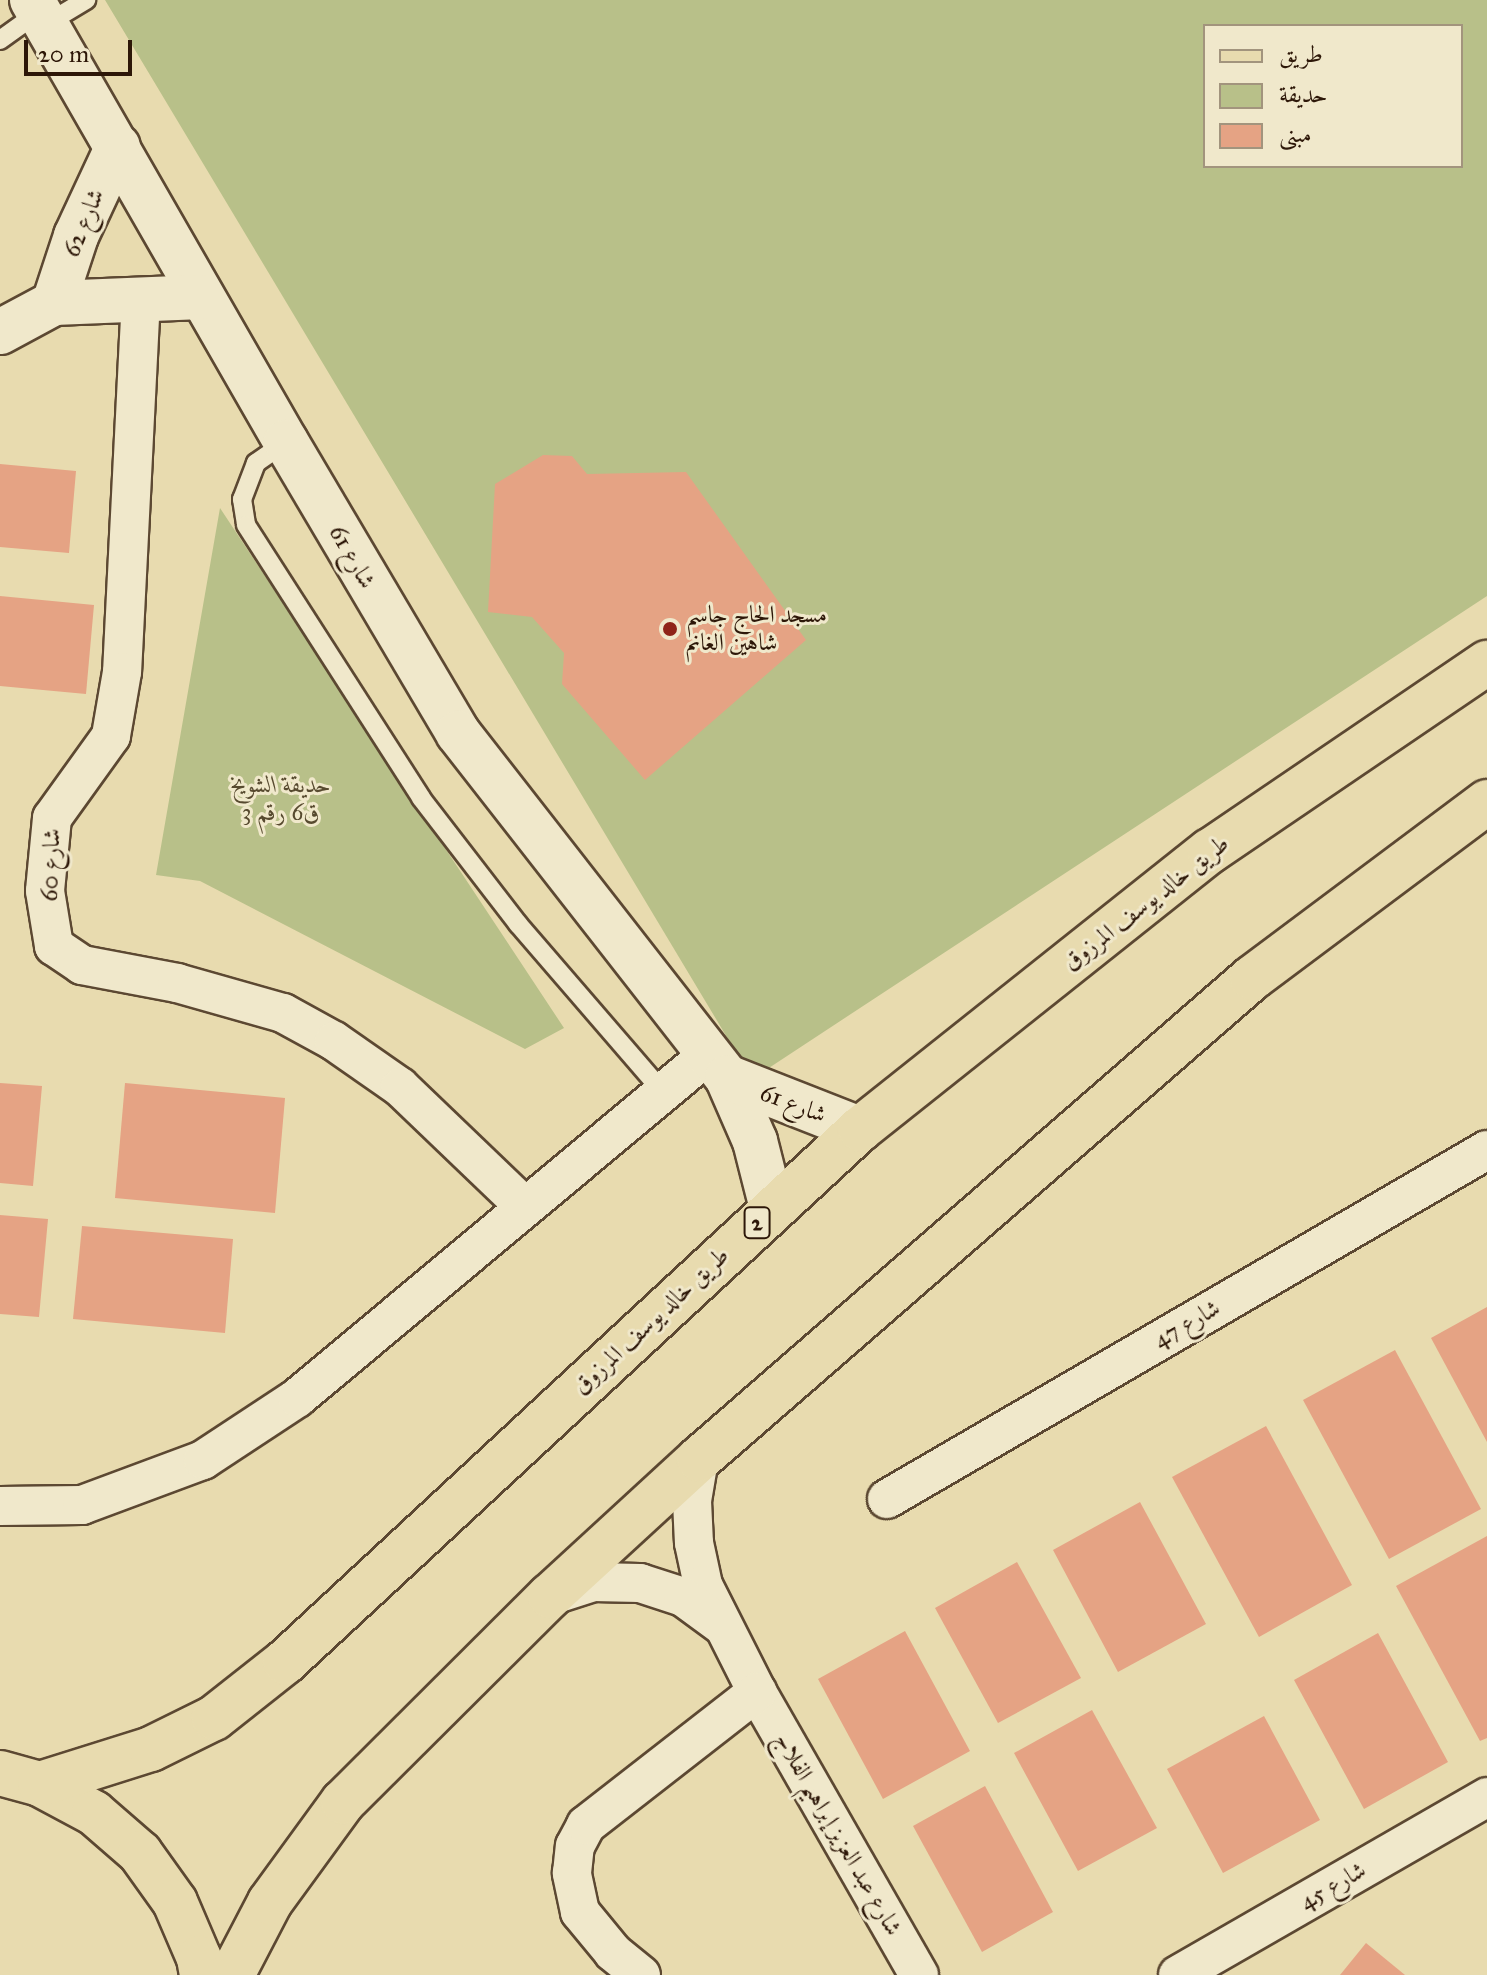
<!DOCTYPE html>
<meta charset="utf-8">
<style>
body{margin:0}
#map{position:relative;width:1487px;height:1975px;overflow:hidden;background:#e8dbaf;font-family:"IM FELL Great Primer",Amiri,serif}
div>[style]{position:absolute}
.green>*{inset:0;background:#b8c089}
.building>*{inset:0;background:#e5a384}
.roads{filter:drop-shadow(2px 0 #5c4832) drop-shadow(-2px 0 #5c4832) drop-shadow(0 2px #5c4832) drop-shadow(0 -2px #5c4832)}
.lane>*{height:18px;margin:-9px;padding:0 9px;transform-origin:9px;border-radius:9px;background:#f0e8cb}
.street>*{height:38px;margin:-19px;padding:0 19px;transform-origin:19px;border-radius:19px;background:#f0e8cb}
.secondary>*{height:44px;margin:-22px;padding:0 22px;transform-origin:22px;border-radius:22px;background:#f0e8cb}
.primary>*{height:44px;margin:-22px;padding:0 22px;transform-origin:22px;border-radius:22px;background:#e8dbaf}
.dots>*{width:22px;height:22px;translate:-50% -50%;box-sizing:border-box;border:4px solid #f0e8cb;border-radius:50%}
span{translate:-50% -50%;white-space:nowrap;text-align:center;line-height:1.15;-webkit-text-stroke:6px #f0e8cb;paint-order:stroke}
.shield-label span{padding:2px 6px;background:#f0e8cb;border:2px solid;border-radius:6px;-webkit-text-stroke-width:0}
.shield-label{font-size:22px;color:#2d1708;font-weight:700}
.street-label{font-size:24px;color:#2d1708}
.poi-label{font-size:24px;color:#2d1708}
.left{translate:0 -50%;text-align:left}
.park-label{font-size:24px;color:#574a2f;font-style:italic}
.legend{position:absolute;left:1203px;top:24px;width:260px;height:144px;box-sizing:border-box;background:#f0e8cb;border:2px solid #a2947d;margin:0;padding:10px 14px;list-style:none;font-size:24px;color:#2d1708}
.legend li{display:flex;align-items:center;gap:16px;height:40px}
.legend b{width:40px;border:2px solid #a2947d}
.scale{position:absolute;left:24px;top:40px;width:108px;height:36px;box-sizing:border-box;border:4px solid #2d1708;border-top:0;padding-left:10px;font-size:24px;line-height:28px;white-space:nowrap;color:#2d1708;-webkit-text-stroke:6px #f0e8cb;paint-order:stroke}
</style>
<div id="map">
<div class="green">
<i style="clip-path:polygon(evenodd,105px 0,1487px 0,1487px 596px,752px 1079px,105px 0,1205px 26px,1461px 26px,1461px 166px,1205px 166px,1205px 26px)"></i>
<i style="clip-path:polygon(220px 508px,564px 1028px,525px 1049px,200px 881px,156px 875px)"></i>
</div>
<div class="building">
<i style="clip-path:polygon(543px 455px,572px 456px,587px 474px,686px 472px,806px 640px,645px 780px,562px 684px,564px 653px,532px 617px,488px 612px,495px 484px)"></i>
<i style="clip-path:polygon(0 464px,76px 471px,69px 553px,0 547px)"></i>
<i style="clip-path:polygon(0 596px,94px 605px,86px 694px,0 686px)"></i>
<i style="clip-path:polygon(0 1083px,42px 1086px,33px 1186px,0 1183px)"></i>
<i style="clip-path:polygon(125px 1083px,285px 1098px,275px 1213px,115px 1198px)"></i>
<i style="clip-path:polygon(0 1215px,48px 1219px,39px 1317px,0 1314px)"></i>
<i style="clip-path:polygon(82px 1226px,233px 1239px,225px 1333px,73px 1319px)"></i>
<i style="clip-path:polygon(1487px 1307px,1487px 1442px,1431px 1338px)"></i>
<i style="clip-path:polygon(1395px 1350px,1481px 1509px,1389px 1559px,1303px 1400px)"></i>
<i style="clip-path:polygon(1266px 1426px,1352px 1585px,1259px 1637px,1172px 1477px)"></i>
<i style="clip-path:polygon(1140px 1502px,1206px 1624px,1118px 1672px,1053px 1550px)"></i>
<i style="clip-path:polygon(1487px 1536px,1487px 1738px,1480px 1741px,1396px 1586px)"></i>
<i style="clip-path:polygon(1017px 1562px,1081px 1678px,998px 1723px,935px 1608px)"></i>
<i style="clip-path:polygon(905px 1631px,970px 1751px,883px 1799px,818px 1679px)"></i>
<i style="clip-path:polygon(1378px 1633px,1448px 1762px,1364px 1809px,1294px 1680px)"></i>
<i style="clip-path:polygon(1092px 1710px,1157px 1828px,1078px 1871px,1014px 1753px)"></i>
<i style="clip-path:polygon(1264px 1716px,1320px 1820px,1223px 1873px,1167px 1769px)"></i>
<i style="clip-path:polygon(985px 1786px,1053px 1912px,982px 1952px,913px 1826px)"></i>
<i style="clip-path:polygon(1366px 1943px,1405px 1975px,1340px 1975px)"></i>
</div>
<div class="roads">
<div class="lane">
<i style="left:46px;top:24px;width:47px;rotate:-31deg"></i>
<i style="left:0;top:40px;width:48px;rotate:-35.7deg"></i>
<i style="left:286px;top:442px;width:37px;rotate:145deg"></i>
<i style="left:256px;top:463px;width:39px;rotate:111deg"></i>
<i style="left:242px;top:499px;width:26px;rotate:81deg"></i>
<i style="left:246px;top:525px;width:324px;rotate:57.3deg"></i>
<i style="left:421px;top:798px;width:159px;rotate:52.4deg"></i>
<i style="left:518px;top:924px;width:221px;rotate:49.2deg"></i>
</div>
<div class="street">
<i style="left:141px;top:298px;width:374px;rotate:92.9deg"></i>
<i style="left:122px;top:672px;width:65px;rotate:99.8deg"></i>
<i style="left:111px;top:736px;width:101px;rotate:125.7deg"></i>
<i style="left:52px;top:818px;width:73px;rotate:95.5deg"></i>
<i style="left:45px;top:891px;width:56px;rotate:80.7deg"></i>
<i style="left:54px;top:946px;width:34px;rotate:34deg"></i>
<i style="left:82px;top:965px;width:97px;rotate:10.7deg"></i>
<i style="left:177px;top:983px;width:110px;rotate:15.8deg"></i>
<i style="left:283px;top:1013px;width:58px;rotate:28.8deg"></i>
<i style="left:334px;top:1041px;width:80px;rotate:34.9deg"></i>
<i style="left:400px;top:1087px;width:173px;rotate:43.8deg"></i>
<i style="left:699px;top:1459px;width:43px;rotate:99.5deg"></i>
<i style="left:692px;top:1501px;width:42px;rotate:87.3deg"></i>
<i style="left:694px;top:1543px;width:43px;rotate:77.9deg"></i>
<i style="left:703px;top:1585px;width:120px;rotate:63.2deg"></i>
<i style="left:757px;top:1692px;width:326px;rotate:60.2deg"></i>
<i style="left:887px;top:1499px;width:694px;rotate:-30.19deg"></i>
<i style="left:0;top:1506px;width:82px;rotate:-0.7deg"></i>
<i style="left:82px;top:1505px;width:129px;rotate:-20.4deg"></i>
<i style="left:203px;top:1460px;width:113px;rotate:-33.4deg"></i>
<i style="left:297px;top:1398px;width:537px;rotate:-39.86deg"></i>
<i style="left:550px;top:1596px;width:45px;rotate:-18deg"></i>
<i style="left:593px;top:1582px;width:47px;rotate:1.2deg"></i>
<i style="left:640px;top:1583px;width:45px;rotate:18deg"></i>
<i style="left:683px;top:1597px;width:46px;rotate:36.1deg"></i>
<i style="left:641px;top:1975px;width:36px;rotate:-141deg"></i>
<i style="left:613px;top:1952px;width:52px;rotate:-129.5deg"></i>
<i style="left:580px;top:1912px;width:40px;rotate:-102deg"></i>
<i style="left:572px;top:1873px;width:27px;rotate:-84deg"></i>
<i style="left:575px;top:1846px;width:24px;rotate:-62deg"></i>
<i style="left:586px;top:1825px;width:217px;rotate:-37.9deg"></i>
<i style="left:1178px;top:1975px;width:357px;rotate:-29.9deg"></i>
</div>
<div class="secondary">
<i style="left:32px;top:0;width:510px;rotate:60.12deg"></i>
<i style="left:286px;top:442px;width:338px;rotate:59.4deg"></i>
<i style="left:458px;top:733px;width:437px;rotate:52deg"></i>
<i style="left:727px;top:1077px;width:70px;rotate:66.4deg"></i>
<i style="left:755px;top:1141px;width:69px;rotate:75.8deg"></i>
<i style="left:54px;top:303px;width:71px;rotate:-71.8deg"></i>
<i style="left:76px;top:236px;width:99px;rotate:-65deg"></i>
<i style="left:0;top:332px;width:61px;rotate:-28.2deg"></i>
<i style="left:54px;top:303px;width:148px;rotate:-2.3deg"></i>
<i style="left:727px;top:1077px;width:143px;rotate:21.4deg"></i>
</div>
<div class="primary">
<i style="left:0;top:1773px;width:41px;rotate:15.4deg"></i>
<i style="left:40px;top:1784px;width:61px;rotate:28.2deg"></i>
<i style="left:94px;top:1813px;width:61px;rotate:41deg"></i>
<i style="left:140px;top:1853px;width:60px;rotate:54.5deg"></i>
<i style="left:175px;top:1902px;width:61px;rotate:66.8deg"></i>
<i style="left:199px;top:1958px;width:17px;rotate:80deg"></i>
<i style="left:40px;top:1784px;width:116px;rotate:-17.5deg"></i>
<i style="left:151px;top:1749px;width:70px;rotate:-26.2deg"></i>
<i style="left:214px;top:1718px;width:90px;rotate:-38.3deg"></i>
<i style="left:285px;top:1662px;width:784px;rotate:-42.83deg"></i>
<i style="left:860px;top:1129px;width:447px;rotate:-38.5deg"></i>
<i style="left:1210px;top:851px;width:335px;rotate:-34.2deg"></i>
<i style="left:232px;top:1975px;width:82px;rotate:-62.5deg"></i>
<i style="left:270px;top:1902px;width:124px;rotate:-53.9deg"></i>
<i style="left:343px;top:1802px;width:292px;rotate:-44.9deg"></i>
<i style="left:550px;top:1596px;width:202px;rotate:-42.6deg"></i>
<i style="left:699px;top:1459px;width:733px;rotate:-41.02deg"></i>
<i style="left:1252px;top:978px;width:294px;rotate:-36.8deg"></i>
</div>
</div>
<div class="dots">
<i style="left:670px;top:629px;background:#8f2418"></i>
</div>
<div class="shield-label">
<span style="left:757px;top:1223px">2</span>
</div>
<div class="street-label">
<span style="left:84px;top:223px;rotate:-68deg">شارع 62</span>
<span style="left:352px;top:557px;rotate:60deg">شارع 61</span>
<span style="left:51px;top:865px;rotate:-88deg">شارع 60</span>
<span style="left:1146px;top:903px;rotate:-38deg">طريق خالد يوسف المرزوق</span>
<span style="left:793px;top:1104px;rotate:21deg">شارع 61</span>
<span style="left:651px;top:1321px;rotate:-43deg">طريق خالد يوسف المرزوق</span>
<span style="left:1187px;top:1324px;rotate:-30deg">شارع 47</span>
<span style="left:838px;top:1834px;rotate:60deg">شارع عبد العزيز إبراهيم الفلاج</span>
<span style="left:1333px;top:1886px;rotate:-30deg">شارع 45</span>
</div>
<div class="poi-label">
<span class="left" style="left:686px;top:629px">مسجد الحاج جاسم<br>شاهين الغانم</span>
</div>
<div class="park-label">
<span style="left:281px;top:799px">حديقة الشويخ<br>ق6 رقم 3</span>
</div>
<ul class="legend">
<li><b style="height:10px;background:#e8dbaf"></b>طريق</li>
<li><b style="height:22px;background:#b8c089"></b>حديقة</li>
<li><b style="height:22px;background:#e5a384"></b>مبنى</li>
</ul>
<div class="scale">20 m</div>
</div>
